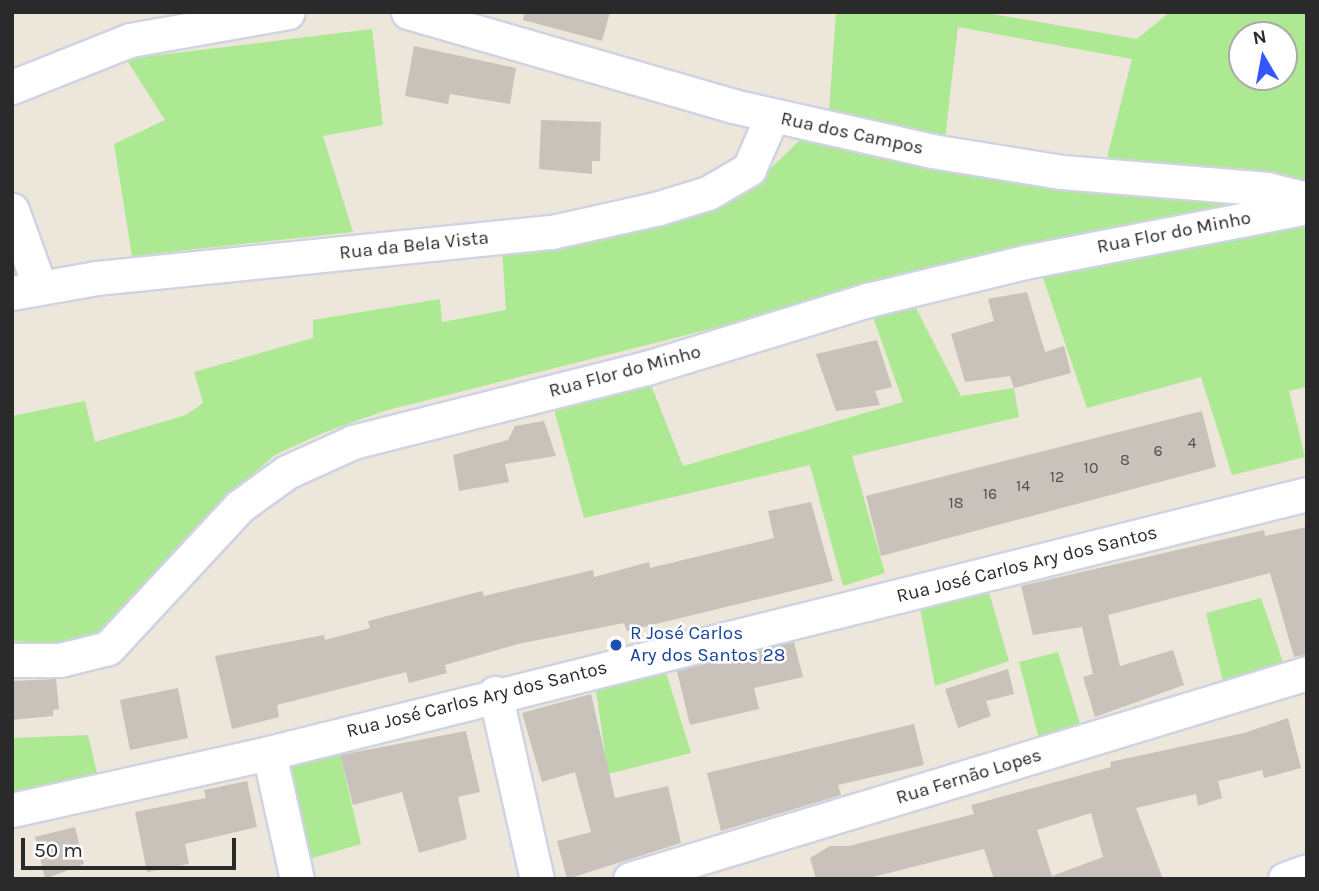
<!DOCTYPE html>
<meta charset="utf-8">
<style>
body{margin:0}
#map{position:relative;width:1319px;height:891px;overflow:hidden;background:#ede6da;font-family:Karla,sans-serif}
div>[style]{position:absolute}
.green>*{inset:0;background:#ade992}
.building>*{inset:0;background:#c8c2ba}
.roads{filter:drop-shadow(2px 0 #cfd3e4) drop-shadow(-2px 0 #cfd3e4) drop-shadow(0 2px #cfd3e4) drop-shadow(0 -2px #cfd3e4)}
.street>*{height:33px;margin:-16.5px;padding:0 16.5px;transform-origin:16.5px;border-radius:16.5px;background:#fff}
.dots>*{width:19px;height:19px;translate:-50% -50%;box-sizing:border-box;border:4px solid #fff;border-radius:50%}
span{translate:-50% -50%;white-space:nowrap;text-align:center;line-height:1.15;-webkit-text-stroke:5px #fff;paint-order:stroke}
.number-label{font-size:16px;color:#52504e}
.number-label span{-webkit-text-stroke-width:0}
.street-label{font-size:19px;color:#2a2a2a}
.transit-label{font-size:19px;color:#164399}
.left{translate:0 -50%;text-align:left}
.frame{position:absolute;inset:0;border:14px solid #2a2a2a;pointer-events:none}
.north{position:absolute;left:1228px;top:21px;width:70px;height:70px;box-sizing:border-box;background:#fff;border:2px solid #aaa;border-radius:50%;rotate:350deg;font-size:19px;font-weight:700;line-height:28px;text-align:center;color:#2a2a2a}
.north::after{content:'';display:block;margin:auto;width:24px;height:32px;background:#3555ff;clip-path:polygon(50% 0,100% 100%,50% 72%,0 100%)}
.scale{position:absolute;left:21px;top:838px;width:215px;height:32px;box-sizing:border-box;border:4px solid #2a2a2a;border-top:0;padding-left:9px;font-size:21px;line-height:24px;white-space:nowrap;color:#2a2a2a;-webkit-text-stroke:5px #fff;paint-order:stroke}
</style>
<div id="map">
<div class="green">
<i style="clip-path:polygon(evenodd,836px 12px,981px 12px,1137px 39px,1170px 12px,1307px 12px,1307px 387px,1289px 391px,1305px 457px,1232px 475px,1201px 377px,1087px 408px,1033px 248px,384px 411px,323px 433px,275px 455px,222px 500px,104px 633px,54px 644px,12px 641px,12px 416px,85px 401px,95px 442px,186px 415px,203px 403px,194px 372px,313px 338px,313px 320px,440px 299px,442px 322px,506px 310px,502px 249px,720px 202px,769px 170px,829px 112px,836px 12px,958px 27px,1132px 59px,1099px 189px,942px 164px,958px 27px,836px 12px,1242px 35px,1284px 35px,1284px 77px,1242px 77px,1242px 35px)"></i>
<i style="clip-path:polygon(372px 29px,383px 125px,323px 136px,353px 232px,132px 256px,114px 144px,165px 120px,126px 59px)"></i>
<i style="clip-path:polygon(914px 304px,961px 396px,1014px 388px,1019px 417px,852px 456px,885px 573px,843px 586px,810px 465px,584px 518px,553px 406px,651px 385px,683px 466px,903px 402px,873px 317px)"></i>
<i style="clip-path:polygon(988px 589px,1009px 661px,935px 686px,919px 603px)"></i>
<i style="clip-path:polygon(1261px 598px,1284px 665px,1224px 685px,1206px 613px)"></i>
<i style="clip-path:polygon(1058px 652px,1081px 727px,1040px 743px,1019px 662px)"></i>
<i style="clip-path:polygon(664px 666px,691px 753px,608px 774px,595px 683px)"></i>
<i style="clip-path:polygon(88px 735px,98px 777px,12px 796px,12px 738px)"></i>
<i style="clip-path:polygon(340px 755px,361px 844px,302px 861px,283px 768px)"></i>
</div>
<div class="building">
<i style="clip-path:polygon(524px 12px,610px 12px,602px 41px,523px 20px)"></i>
<i style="clip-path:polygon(414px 46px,516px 68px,510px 104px,450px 94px,448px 104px,405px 96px)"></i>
<i style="clip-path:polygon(541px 120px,601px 122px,600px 161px,592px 161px,592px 174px,539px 169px)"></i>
<i style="clip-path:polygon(1027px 292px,1045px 352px,1064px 346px,1071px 373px,1014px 388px,1010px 376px,965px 382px,951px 334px,994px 321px,988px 299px)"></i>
<i style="clip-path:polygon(877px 340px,892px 387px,875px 391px,880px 405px,836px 411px,816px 354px)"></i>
<i style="clip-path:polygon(1202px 411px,1216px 467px,881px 556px,866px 496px)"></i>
<i style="clip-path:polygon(544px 421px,556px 456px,505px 464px,509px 482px,459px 491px,453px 455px,508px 440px,515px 426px)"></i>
<i style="clip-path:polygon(811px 502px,833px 581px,627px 631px,624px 623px,518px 644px,445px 665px,447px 673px,409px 683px,406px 672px,277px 705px,279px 717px,232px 729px,215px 656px,324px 635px,325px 640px,370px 628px,368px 621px,482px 591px,484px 596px,593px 570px,594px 577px,649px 562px,650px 568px,774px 538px,768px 511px)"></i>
<i style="clip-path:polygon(1307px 527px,1307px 654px,1294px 657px,1270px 573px,1108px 615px,1120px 666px,1173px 650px,1184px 685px,1095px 717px,1083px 677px,1093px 674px,1082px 627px,1033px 635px,1021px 586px,1264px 530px,1265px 536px)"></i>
<i style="clip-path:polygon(794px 642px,803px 677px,754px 688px,759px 709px,690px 725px,677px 671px)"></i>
<i style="clip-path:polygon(1008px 669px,1014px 694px,986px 701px,991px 716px,958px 728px,945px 689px)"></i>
<i style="clip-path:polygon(56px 679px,59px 709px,53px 710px,53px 716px,12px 720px,12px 681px)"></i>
<i style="clip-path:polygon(178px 688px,188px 738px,130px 750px,120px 700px)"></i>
<i style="clip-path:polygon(591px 694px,615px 798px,668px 786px,681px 843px,567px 879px,557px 841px,591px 832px,575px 772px,542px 782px,522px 713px)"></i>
<i style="clip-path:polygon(evenodd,1288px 718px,1301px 768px,1264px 778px,1262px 770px,1218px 781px,1222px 798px,1198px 806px,1196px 794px,1136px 808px,1163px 879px,994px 879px,984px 849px,865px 879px,816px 879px,810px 858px,830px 846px,849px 846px,974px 814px,971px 805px,1111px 767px,1110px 762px,1244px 733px,1288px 718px,1091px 813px,1103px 857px,1052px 876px,1037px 830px,1091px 813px)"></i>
<i style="clip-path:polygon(914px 724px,924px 765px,838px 785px,841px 795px,721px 831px,707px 773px)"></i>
<i style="clip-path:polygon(466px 731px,480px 792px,458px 797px,467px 839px,419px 853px,402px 792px,353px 805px,340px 755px)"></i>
<i style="clip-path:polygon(247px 781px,257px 827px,185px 844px,189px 864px,147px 872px,135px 812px,206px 798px,204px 790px)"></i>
<i style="clip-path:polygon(75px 827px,84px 864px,45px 879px,35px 837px)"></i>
</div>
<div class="roads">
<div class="street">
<i style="left:408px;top:12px;width:338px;rotate:16.1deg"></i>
<i style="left:733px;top:106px;width:204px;rotate:12.7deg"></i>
<i style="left:932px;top:151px;width:132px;rotate:9.2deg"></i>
<i style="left:1062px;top:172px;width:206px;rotate:4.7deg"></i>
<i style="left:1267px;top:189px;width:41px;rotate:14deg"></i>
<i style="left:12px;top:87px;width:127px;rotate:-21.7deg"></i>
<i style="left:130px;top:40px;width:160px;rotate:-10deg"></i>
<i style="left:12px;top:210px;width:80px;rotate:70.2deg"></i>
<i style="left:12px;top:293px;width:86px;rotate:-10deg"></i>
<i style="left:97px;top:278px;width:457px;rotate:-5.8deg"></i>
<i style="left:552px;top:232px;width:110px;rotate:-12.6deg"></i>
<i style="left:659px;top:208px;width:51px;rotate:-17deg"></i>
<i style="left:708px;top:193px;width:48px;rotate:-30.3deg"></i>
<i style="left:749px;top:169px;width:58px;rotate:-66.5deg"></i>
<i style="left:12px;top:660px;width:48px"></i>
<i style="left:60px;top:660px;width:49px;rotate:-14deg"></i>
<i style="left:108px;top:648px;width:194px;rotate:-47.1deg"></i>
<i style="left:240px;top:506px;width:58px;rotate:-35.9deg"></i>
<i style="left:287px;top:472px;width:72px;rotate:-24.4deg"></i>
<i style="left:353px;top:442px;width:306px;rotate:-14.2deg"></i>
<i style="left:650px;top:367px;width:228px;rotate:-17.1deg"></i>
<i style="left:868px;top:300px;width:162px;rotate:-13.6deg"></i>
<i style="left:1025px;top:262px;width:287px;rotate:-11deg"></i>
<i style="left:495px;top:693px;width:191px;rotate:77.3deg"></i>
<i style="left:269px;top:753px;width:129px;rotate:77.5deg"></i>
<i style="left:12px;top:810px;width:263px;rotate:-12.5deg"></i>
<i style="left:269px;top:753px;width:1070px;rotate:-14.01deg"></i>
<i style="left:630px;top:879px;width:708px;rotate:-16.92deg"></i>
<i style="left:1285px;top:879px;width:23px;rotate:-20deg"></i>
</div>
</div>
<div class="dots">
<i style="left:616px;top:645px;background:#1a4fb4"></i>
</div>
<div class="number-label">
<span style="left:1192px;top:443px">4</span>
<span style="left:1158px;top:451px">6</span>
<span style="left:1125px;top:460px">8</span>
<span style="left:1091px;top:468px">10</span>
<span style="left:1057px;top:477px">12</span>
<span style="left:1023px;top:486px">14</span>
<span style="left:990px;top:494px">16</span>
<span style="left:956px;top:503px">18</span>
</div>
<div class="street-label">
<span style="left:852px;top:134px;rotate:12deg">Rua dos Campos</span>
<span style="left:1174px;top:233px;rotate:-11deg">Rua Flor do Minho</span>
<span style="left:414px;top:246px;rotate:-6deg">Rua da Bela Vista</span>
<span style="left:625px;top:372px;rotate:-15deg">Rua Flor do Minho</span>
<span style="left:1027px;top:565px;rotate:-14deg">Rua José Carlos Ary dos Santos</span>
<span style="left:477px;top:700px;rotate:-14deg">Rua José Carlos Ary dos Santos</span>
<span style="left:969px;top:777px;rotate:-17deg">Rua Fernão Lopes</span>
</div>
<div class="transit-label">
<span class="left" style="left:630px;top:645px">R José Carlos<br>Ary dos Santos 28</span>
</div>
<div class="frame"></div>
<div class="north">N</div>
<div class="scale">50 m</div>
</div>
